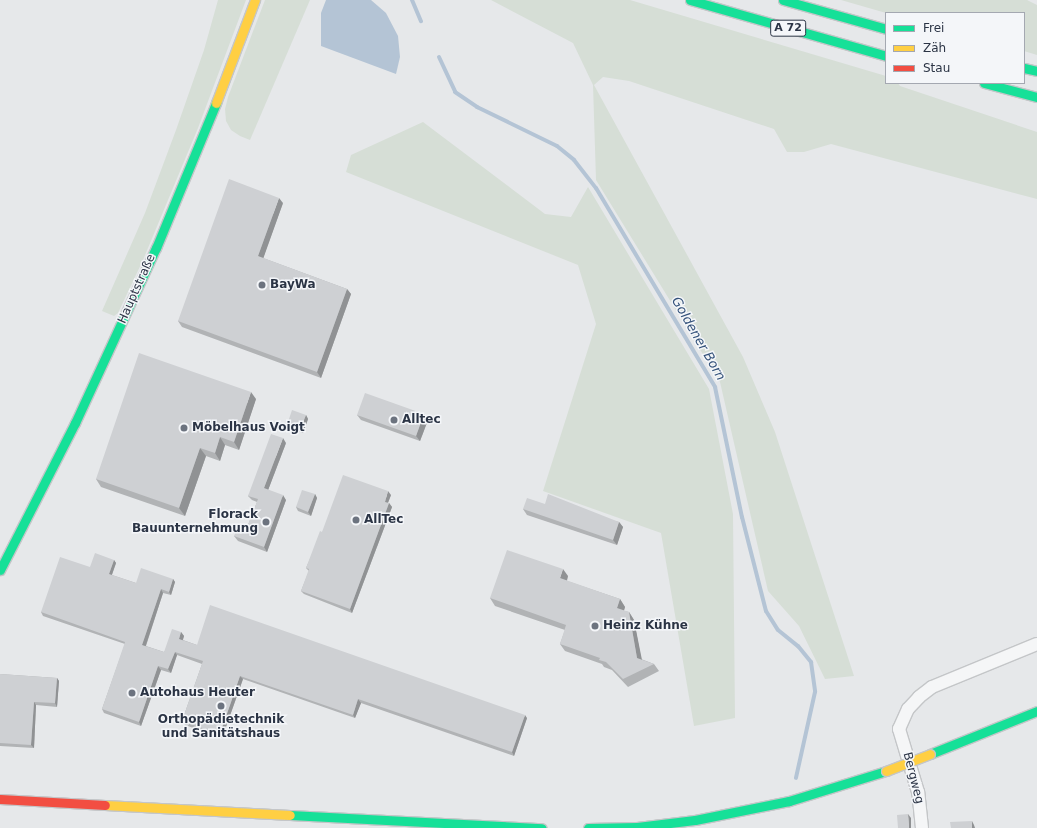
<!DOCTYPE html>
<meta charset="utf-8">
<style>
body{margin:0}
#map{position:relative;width:1037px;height:828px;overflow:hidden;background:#e6e8ea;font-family:"DejaVu Sans",sans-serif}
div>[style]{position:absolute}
.green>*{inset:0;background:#d6ded6}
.water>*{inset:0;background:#b4c4d5}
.stream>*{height:4px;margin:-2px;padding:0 2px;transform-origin:2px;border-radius:2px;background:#b4c4d5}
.roads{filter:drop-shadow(1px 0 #c4c6c8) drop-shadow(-1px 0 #c4c6c8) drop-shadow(0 1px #c4c6c8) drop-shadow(0 -1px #c4c6c8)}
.street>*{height:12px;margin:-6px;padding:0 6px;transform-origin:6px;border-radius:6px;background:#f5f6f7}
.fast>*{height:9px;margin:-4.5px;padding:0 4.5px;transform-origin:4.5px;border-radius:4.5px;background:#16e098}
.slow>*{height:9px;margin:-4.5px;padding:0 4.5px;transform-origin:4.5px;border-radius:4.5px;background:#ffcf43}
.jam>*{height:9px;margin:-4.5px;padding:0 4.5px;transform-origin:4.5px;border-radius:4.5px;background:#f24e42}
.bridges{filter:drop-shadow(1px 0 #c4c6c8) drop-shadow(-1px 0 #c4c6c8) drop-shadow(0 1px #c4c6c8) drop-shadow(0 -1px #c4c6c8)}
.slow-bridge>*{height:9px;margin:-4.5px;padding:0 4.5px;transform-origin:4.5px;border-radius:4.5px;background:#ffcf43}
.wall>*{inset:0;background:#b1b3b5}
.shaded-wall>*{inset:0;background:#909294}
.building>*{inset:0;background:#ced0d3}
.dots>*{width:11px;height:11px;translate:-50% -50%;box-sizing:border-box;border:2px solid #f4f6f9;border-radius:50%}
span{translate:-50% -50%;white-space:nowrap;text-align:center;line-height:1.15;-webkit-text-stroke:3px #f4f6f9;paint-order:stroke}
.shield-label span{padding:1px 3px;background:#f4f6f9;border:1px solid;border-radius:3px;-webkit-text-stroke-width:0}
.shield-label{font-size:11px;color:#2b3445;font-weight:700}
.poi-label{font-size:12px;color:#2b3445;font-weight:700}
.left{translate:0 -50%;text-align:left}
.right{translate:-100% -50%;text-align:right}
.street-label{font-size:12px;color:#2b3445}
.water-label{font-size:13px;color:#34527a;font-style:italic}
.legend{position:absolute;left:885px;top:12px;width:140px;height:72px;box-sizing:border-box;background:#f4f6f9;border:1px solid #a4a8b1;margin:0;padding:5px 7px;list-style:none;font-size:12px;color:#2b3445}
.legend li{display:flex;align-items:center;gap:8px;height:20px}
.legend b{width:20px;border:1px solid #a4a8b1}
</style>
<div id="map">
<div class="green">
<i style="clip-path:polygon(218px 0,246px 0,198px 128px,143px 260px,118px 313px,114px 316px,102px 311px,145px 213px,176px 130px,204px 50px)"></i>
<i style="clip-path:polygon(265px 0,310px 0,250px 140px,240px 136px,231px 130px,226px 121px,225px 109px,228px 97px)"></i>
<i style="clip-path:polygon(491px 0,630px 0,886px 76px,886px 83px,898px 83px,900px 86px,1037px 132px,1037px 199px,831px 144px,804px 152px,787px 152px,774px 129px,629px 81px,603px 77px,594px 85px,743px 357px,775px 432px,854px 676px,825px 679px,799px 626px,768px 591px,720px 382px,596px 180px,593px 85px,573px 43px)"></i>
<i style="clip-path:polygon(841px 0,1027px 0,1037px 5px,1037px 55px,1024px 51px,1024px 13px,886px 13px)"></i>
<i style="clip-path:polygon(423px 122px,545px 214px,571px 217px,588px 187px,709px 389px,733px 514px,735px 718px,694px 726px,661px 533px,543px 491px,596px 324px,578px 265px,346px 172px,351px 155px)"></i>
</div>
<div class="water">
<i style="clip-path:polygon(326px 0,371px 0,386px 13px,398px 36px,400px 57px,396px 74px,321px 46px,321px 13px)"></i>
</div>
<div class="stream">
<i style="left:412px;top:0;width:23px;rotate:67deg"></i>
<i style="left:439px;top:57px;width:38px;rotate:65deg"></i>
<i style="left:455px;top:92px;width:27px;rotate:34deg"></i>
<i style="left:477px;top:107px;width:89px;rotate:26deg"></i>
<i style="left:557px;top:146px;width:22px;rotate:39deg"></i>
<i style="left:574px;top:160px;width:36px;rotate:52deg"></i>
<i style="left:596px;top:188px;width:232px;rotate:59.1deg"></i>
<i style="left:715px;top:387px;width:133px;rotate:78.3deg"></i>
<i style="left:742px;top:517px;width:97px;rotate:75.7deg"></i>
<i style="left:766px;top:611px;width:22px;rotate:58deg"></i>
<i style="left:778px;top:630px;width:26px;rotate:39deg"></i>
<i style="left:798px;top:646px;width:21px;rotate:51deg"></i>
<i style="left:811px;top:662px;width:30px;rotate:82deg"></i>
<i style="left:815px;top:692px;width:88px;rotate:102.5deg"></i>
</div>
<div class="roads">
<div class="street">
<i style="left:922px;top:828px;width:36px;rotate:-96deg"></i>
<i style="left:918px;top:792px;width:66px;rotate:-106.8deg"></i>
<i style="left:899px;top:729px;width:22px;rotate:-66deg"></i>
<i style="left:908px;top:709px;width:16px;rotate:-47deg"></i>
<i style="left:919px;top:697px;width:16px;rotate:-38deg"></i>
<i style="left:932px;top:687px;width:113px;rotate:-22.3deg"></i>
</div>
<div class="fast">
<i style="left:690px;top:0;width:204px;rotate:15.9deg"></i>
<i style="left:783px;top:0;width:107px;rotate:15.7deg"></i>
<i style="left:1024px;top:68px;width:13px;rotate:13deg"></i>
<i style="left:984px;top:83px;width:55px;rotate:14.8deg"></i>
<i style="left:0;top:570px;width:165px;rotate:-63deg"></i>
<i style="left:75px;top:423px;width:193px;rotate:-65.2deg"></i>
<i style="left:156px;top:248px;width:157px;rotate:-67.5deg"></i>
<i style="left:930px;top:754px;width:115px;rotate:-21.9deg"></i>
<i style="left:290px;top:815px;width:252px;rotate:3deg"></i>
<i style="left:588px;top:828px;width:49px;rotate:-1.2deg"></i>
<i style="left:637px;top:827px;width:58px;rotate:-6.9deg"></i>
<i style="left:695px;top:820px;width:96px;rotate:-11.4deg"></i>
<i style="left:789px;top:801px;width:102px;rotate:-17.2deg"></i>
</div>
<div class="slow">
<i style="left:216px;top:103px;width:110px;rotate:-69.3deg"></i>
<i style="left:105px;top:805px;width:185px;rotate:3.1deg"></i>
</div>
<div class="jam">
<i style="left:0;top:799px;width:105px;rotate:3.3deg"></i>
</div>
</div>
<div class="bridges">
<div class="slow-bridge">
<i style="left:886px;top:771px;width:47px;rotate:-21.1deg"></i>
</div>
</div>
<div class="wall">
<i style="clip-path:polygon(283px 203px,263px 258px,347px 289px,351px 294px,321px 378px,182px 327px,178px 321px)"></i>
<i style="clip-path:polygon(256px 399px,239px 450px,225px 445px,220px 461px,206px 456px,185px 516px,101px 487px,96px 479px)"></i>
<i style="clip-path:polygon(306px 415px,308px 419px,303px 433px,290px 428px,287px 425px)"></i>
<i style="clip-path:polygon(357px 415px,428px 420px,420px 441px,361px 420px)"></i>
<i style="clip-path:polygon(286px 443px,268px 490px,286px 500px,267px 552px,238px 541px,234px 536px,246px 530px,257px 502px,252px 500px,248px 496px)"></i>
<i style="clip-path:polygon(315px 494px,317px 498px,311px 516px,298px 511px,296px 507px)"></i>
<i style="clip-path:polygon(391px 495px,388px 503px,389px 503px,392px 507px,352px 613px,304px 594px,301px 591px,309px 571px,306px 568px,322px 532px)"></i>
<i style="clip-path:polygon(545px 504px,619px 522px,623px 527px,617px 545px,527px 515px,523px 509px)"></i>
<i style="clip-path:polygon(114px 560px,116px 563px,112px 575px,136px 583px,173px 579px,175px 582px,171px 595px,163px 593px,146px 646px,164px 652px,181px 632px,184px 636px,183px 640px,197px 645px,527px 718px,514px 756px,361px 703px,355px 718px,243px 679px,222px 738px,185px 725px,182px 721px,202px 664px,177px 655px,171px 673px,161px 670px,141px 726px,104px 713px,102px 709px,125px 644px,43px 616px,41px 612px,90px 567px)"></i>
<i style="clip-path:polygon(568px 576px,567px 581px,620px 599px,625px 607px,624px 611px,629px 612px,634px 620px,641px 659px,654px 664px,659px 671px,628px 687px,612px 670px,604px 667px,602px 664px,565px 651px,560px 644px,565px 630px,495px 606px,490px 598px)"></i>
<i style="clip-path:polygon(0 674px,57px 678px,59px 681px,57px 707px,36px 705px,34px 748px,0 746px)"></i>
</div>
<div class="shaded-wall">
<i style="clip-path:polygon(279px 198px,283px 203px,262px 262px,258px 256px)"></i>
<i style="clip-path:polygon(347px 289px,351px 294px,321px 378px,317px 372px)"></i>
<i style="clip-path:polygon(251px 392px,256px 399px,239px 450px,234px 442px)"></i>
<i style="clip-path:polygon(424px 414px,428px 420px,420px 441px,416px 436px)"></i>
<i style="clip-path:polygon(306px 415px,308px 419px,303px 433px,300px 430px)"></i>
<i style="clip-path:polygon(220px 437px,225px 445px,220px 461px,215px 453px)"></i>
<i style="clip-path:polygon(283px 438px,286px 443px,267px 493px,264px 488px)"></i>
<i style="clip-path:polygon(200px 448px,206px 456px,185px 516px,179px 508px)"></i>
<i style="clip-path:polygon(388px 491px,391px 495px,387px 505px,385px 502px)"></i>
<i style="clip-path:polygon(315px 494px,317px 498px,311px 516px,308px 512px)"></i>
<i style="clip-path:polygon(283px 495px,286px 500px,267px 552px,264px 547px)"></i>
<i style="clip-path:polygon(389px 503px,392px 507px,352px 613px,350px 609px)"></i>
<i style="clip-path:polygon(619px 522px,623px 527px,617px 545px,613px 540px)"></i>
<i style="clip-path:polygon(114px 560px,116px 563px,111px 577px,109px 574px)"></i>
<i style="clip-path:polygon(563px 569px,568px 576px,565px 586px,560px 578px)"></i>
<i style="clip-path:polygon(173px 579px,175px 582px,171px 595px,169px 592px)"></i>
<i style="clip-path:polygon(161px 589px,163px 593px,145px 648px,142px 645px)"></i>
<i style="clip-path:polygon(620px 599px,625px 607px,622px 616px,617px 608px)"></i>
<i style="clip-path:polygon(629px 612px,634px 620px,643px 665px,637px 658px)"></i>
<i style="clip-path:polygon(181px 632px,184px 636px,182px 642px,179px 639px)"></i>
<i style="clip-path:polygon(175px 652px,177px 655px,171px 673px,168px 669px)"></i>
<i style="clip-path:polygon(158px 666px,161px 670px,141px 726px,139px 722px)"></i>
<i style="clip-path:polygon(240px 676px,243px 679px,222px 738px,220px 734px)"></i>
<i style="clip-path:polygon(57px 678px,59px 681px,57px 707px,55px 703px)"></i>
<i style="clip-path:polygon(358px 699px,361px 703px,355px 718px,353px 715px)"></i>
<i style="clip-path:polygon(34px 702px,36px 705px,34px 748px,31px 745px)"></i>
<i style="clip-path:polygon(525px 715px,527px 718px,514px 756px,512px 752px)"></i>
<i style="clip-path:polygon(908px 814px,911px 818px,911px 828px,909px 828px)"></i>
<i style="clip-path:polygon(972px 821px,974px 825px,975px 828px,972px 828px)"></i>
</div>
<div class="building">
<i style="clip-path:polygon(229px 179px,279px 198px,258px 256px,347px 289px,317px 372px,178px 321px)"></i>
<i style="clip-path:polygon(139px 353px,251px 392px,234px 442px,220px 437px,215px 453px,200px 448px,179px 508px,96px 479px)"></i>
<i style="clip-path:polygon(365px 393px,424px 414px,416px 436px,357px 415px)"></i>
<i style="clip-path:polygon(292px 410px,306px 415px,300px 430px,287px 425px)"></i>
<i style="clip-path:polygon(271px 434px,283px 438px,264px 488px,283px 495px,264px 547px,234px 536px,238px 527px,246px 530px,258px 499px,248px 496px)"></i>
<i style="clip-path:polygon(343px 475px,388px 491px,385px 502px,389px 503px,350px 609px,301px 591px,309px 569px,306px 568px,320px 531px,322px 532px)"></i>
<i style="clip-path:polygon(302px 490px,315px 494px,308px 512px,296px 507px)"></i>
<i style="clip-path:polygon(548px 494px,619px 522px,613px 540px,523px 509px,527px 498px,545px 504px)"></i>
<i style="clip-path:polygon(507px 550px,563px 569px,560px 578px,620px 599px,617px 608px,629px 612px,637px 658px,654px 664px,623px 679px,606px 662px,599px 660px,600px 658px,560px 644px,566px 625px,490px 598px)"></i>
<i style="clip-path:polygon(95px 553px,114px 560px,109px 574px,136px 583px,141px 568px,173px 579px,169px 592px,161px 589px,142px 645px,164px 652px,172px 629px,181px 632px,179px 639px,197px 645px,210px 605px,525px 715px,512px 752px,358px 699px,353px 715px,240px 676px,220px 734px,182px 721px,203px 661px,175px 652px,168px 669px,158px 666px,139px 722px,102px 709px,125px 642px,41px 612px,60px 557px,90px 567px)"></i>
<i style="clip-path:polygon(0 674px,57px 678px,55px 703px,34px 702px,31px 745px,0 743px)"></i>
<i style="clip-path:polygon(908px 814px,909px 828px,898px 828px,897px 815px)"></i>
<i style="clip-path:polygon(972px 821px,972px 828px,951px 828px,950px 822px)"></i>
</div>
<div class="dots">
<i style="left:262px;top:285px;background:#6c737f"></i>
<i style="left:394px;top:420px;background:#6c737f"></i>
<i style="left:184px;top:428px;background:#6c737f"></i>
<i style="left:356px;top:520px;background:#6c737f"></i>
<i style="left:266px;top:522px;background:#6c737f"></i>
<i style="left:595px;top:626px;background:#6c737f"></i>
<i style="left:132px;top:693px;background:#6c737f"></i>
<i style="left:221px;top:706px;background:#6c737f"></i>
</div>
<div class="shield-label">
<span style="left:788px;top:28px">A 72</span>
</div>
<div class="poi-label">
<span class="left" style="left:270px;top:285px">BayWa</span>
<span class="left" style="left:402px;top:420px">Alltec</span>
<span class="left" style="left:192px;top:428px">Möbelhaus Voigt</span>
<span class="right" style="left:258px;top:522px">Florack<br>Bauunternehmung</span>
<span class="left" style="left:364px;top:520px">AllTec</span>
<span class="left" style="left:603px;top:626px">Heinz Kühne</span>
<span class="left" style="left:140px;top:693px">Autohaus Heuter</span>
<span style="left:221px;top:727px">Orthopädietechnik<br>und Sanitätshaus</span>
</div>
<div class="street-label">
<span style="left:137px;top:289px;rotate:-66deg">Hauptstraße</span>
<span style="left:913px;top:778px;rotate:76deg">Bergweg</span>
</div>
<div class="water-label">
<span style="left:698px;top:339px;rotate:60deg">Goldener Born</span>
</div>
<ul class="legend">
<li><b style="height:5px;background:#16e098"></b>Frei</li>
<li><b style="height:5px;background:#ffcf43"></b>Zäh</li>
<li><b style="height:5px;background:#f24e42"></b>Stau</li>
</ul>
</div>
